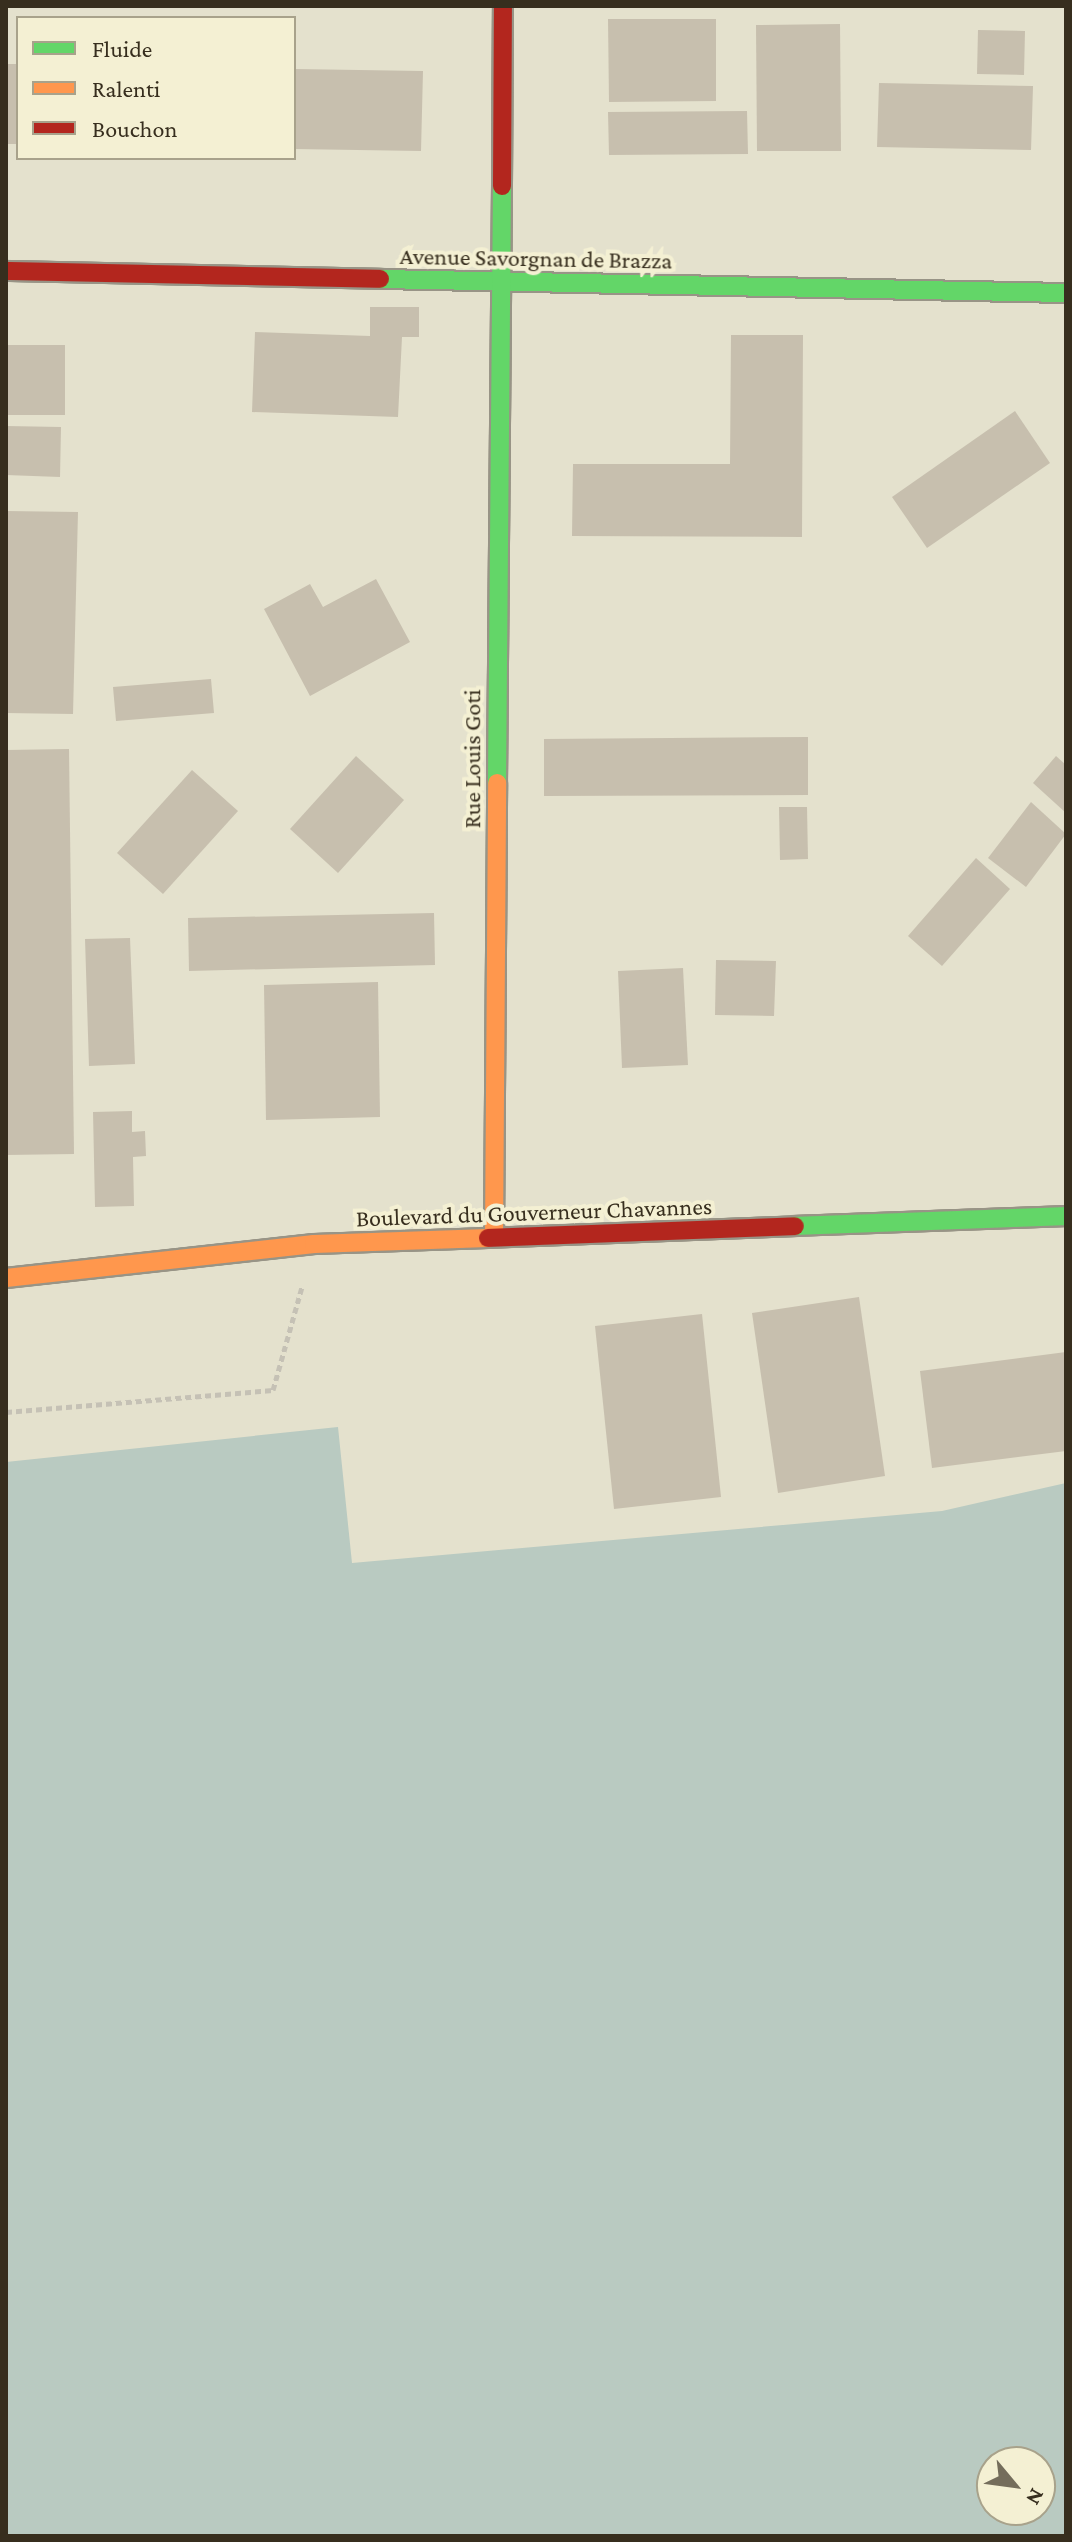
<!DOCTYPE html>
<style>
body{margin:0}
#map{position:relative;width:1072px;height:2542px;overflow:hidden;background:#e4e1cd;font-family:"Crimson Pro",serif}
div>[style]{position:absolute}
.water>*{inset:0;background:#b9cac1}
.building>*{inset:0;background:#c7bfae}
.path>*{height:5px;margin-top:-2.5px;transform-origin:0;background:repeating-linear-gradient(90deg,#c5c1b5 0 6px,transparent 0 10px)}
.roads{filter:drop-shadow(2px 0 #989486) drop-shadow(-2px 0 #989486) drop-shadow(0 2px #989486) drop-shadow(0 -2px #989486)}
.fast>*{height:18px;margin:-9px;padding:0 9px;transform-origin:9px;border-radius:9px;background:#63d668}
.slow>*{height:18px;margin:-9px;padding:0 9px;transform-origin:9px;border-radius:9px;background:#ff974d}
.jam>*{height:18px;margin:-9px;padding:0 9px;transform-origin:9px;border-radius:9px;background:#b3261e}
span{translate:-50% -50%;white-space:nowrap;text-align:center;line-height:1.15;-webkit-text-stroke:8px #f4f0d3;paint-order:stroke}
.street-label{font-size:24px;color:#372e1e}
.frame{position:absolute;inset:0;border:8px solid #372e1e;pointer-events:none}
.legend{position:absolute;left:16px;top:16px;width:280px;height:144px;box-sizing:border-box;background:#f4f0d3;border:2px solid #a8a28b;margin:0;padding:10px 14px;list-style:none;font-size:24px;color:#372e1e}
.legend li{display:flex;align-items:center;gap:16px;height:40px}
.legend b{width:40px;border:2px solid #a8a28b}
.north{position:absolute;left:976px;top:2446px;width:80px;height:80px;box-sizing:border-box;background:#f4f0d3;border:2px solid #a8a28b;border-radius:50%;rotate:119deg;font-size:22px;font-weight:700;line-height:32px;text-align:center;color:#372e1e}
.north::after{content:'';display:block;margin:auto;width:28px;height:36px;background:#746d5b;clip-path:polygon(50% 0,100% 100%,50% 72%,0 100%)}
</style>
<div id="map">
<div class="water">
<i style="clip-path:polygon(evenodd,338px 1427px,352px 1563px,942px 1511px,1066px 1483px,1066px 2536px,6px 2536px,6px 1462px,338px 1427px,992px 2462px,1040px 2462px,1040px 2510px,992px 2510px,992px 2462px)"></i>
</div>
<div class="building">
<i style="clip-path:polygon(608px 19px,716px 19px,716px 101px,609px 102px)"></i>
<i style="clip-path:polygon(840px 24px,841px 151px,757px 151px,756px 25px)"></i>
<i style="clip-path:polygon(978px 30px,1025px 31px,1024px 75px,977px 74px)"></i>
<i style="clip-path:polygon(6px 64px,18px 64px,18px 144px,6px 144px)"></i>
<i style="clip-path:polygon(294px 69px,423px 71px,421px 151px,294px 149px)"></i>
<i style="clip-path:polygon(879px 83px,1033px 86px,1031px 150px,877px 147px)"></i>
<i style="clip-path:polygon(747px 111px,748px 154px,609px 155px,608px 112px)"></i>
<i style="clip-path:polygon(370px 307px,419px 307px,419px 337px,402px 337px,398px 417px,252px 412px,255px 332px,370px 336px)"></i>
<i style="clip-path:polygon(731px 335px,803px 335px,802px 537px,572px 536px,573px 464px,730px 464px)"></i>
<i style="clip-path:polygon(6px 345px,65px 345px,65px 415px,6px 415px)"></i>
<i style="clip-path:polygon(1015px 411px,1050px 463px,927px 548px,892px 497px)"></i>
<i style="clip-path:polygon(6px 426px,61px 427px,60px 477px,6px 475px)"></i>
<i style="clip-path:polygon(6px 511px,78px 512px,73px 714px,6px 713px)"></i>
<i style="clip-path:polygon(376px 579px,410px 642px,310px 696px,264px 609px,310px 584px,323px 607px)"></i>
<i style="clip-path:polygon(211px 679px,214px 713px,116px 721px,113px 687px)"></i>
<i style="clip-path:polygon(808px 737px,808px 795px,544px 796px,544px 739px)"></i>
<i style="clip-path:polygon(69px 749px,74px 1154px,6px 1155px,6px 750px)"></i>
<i style="clip-path:polygon(356px 756px,404px 800px,338px 873px,290px 829px)"></i>
<i style="clip-path:polygon(1056px 756px,1066px 765px,1066px 813px,1033px 783px)"></i>
<i style="clip-path:polygon(192px 770px,238px 811px,163px 894px,117px 853px)"></i>
<i style="clip-path:polygon(1031px 802px,1066px 834px,1026px 887px,988px 858px)"></i>
<i style="clip-path:polygon(779px 807px,807px 807px,808px 859px,780px 860px)"></i>
<i style="clip-path:polygon(976px 858px,1010px 889px,942px 966px,908px 936px)"></i>
<i style="clip-path:polygon(434px 913px,435px 965px,189px 971px,188px 918px)"></i>
<i style="clip-path:polygon(130px 938px,135px 1064px,89px 1066px,85px 939px)"></i>
<i style="clip-path:polygon(716px 960px,776px 961px,774px 1016px,715px 1015px)"></i>
<i style="clip-path:polygon(683px 968px,688px 1065px,622px 1068px,618px 971px)"></i>
<i style="clip-path:polygon(378px 982px,380px 1117px,266px 1120px,264px 985px)"></i>
<i style="clip-path:polygon(132px 1111px,132px 1132px,145px 1131px,146px 1156px,133px 1157px,134px 1206px,95px 1207px,93px 1112px)"></i>
<i style="clip-path:polygon(859px 1297px,885px 1476px,778px 1493px,752px 1313px)"></i>
<i style="clip-path:polygon(702px 1314px,721px 1497px,614px 1509px,595px 1326px)"></i>
<i style="clip-path:polygon(1066px 1352px,1066px 1451px,932px 1468px,920px 1371px)"></i>
</div>
<div class="path">
<i style="left:6px;top:1412px;width:268px;rotate:-4.7deg"></i>
<i style="left:273px;top:1390px;width:107px;rotate:-74.3deg"></i>
</div>
<div class="roads">
<div class="fast">
<i style="left:380px;top:279px;width:686px;rotate:1.17deg"></i>
<i style="left:497px;top:783px;width:597px;rotate:-89.52deg"></i>
<i style="left:795px;top:1226px;width:271px;rotate:-2.1deg"></i>
</div>
<div class="slow">
<i style="left:494px;top:1237px;width:454px;rotate:-89.6deg"></i>
<i style="left:6px;top:1278px;width:310px;rotate:-6.3deg"></i>
<i style="left:314px;top:1244px;width:174px;rotate:-2deg"></i>
</div>
<div class="jam">
<i style="left:502px;top:186px;width:180px;rotate:-89.7deg"></i>
<i style="left:6px;top:271px;width:374px;rotate:1.2deg"></i>
<i style="left:488px;top:1238px;width:307px;rotate:-2.2deg"></i>
</div>
</div>
<div class="street-label">
<span style="left:536px;top:258px;rotate:1deg">Avenue Savorgnan de Brazza</span>
<span style="left:472px;top:759px;rotate:-90deg">Rue Louis Goti</span>
<span style="left:534px;top:1212px;rotate:-2deg">Boulevard du Gouverneur Chavannes</span>
</div>
<div class="frame"></div>
<ul class="legend">
<li><b style="height:10px;background:#63d668"></b>Fluide</li>
<li><b style="height:10px;background:#ff974d"></b>Ralenti</li>
<li><b style="height:10px;background:#b3261e"></b>Bouchon</li>
</ul>
<div class="north">N</div>
</div>
